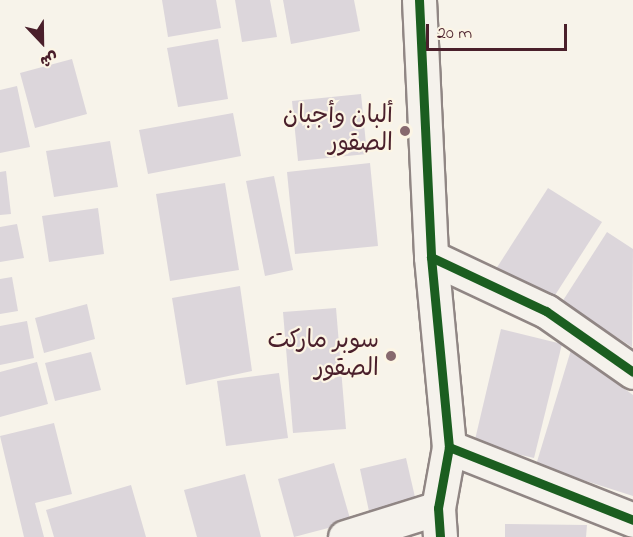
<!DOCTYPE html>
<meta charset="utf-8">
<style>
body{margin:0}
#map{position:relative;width:633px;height:537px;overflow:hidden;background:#f7f3ea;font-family:"Indie Flower","Playpen Sans Arabic",sans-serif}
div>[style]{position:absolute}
.building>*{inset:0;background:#dcd6db}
.roads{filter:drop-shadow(2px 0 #908684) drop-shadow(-2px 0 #908684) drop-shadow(0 2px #908684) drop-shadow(0 -2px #908684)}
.minor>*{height:33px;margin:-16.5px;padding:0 16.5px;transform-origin:16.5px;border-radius:16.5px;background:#f5f2ec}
.cycleway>*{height:9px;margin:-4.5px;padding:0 4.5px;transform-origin:4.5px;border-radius:4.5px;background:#1b5e20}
.dots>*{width:16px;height:16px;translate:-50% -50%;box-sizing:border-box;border:3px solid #fcf5e5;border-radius:50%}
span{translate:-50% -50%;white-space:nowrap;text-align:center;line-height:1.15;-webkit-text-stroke:4.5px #fcf5e5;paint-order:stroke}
.poi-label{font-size:24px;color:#4a1f2b}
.right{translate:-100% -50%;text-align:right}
.north{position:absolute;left:12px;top:12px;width:60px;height:60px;-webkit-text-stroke:4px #fcf5e5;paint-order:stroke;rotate:158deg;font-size:16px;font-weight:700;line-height:24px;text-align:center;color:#4a1f2b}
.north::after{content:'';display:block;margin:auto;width:21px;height:27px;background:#4a1f2b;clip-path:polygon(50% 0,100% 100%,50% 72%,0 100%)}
.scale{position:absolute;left:426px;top:24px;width:141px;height:27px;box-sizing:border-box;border:3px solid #4a1f2b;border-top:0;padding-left:8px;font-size:18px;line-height:21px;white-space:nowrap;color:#4a1f2b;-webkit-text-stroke:4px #fcf5e5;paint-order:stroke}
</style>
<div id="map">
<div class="building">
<i style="clip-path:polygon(162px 0,216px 0,221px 28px,168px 37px)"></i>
<i style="clip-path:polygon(235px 0,270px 0,277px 37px,242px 42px)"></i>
<i style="clip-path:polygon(283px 0,354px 0,360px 31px,291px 44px)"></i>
<i style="clip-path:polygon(218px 39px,228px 99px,178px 107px,167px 48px)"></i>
<i style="clip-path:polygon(72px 59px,87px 114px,35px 128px,20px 73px)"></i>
<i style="clip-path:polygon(17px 86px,30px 147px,0 153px,0 90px)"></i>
<i style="clip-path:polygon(361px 94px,367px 154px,298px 161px,292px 101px)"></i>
<i style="clip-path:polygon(233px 113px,241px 156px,148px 174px,139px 130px)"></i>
<i style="clip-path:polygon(110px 141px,118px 187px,54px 197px,46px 151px)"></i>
<i style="clip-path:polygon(370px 163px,378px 246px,295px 254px,287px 172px)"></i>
<i style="clip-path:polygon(6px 171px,11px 214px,0 215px,0 172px)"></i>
<i style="clip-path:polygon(274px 176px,293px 270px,265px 276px,246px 181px)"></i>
<i style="clip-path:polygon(225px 183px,239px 270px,170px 281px,156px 194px)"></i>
<i style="clip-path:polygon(548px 188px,602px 222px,550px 303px,496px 269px)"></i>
<i style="clip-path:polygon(98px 208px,104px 254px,49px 262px,42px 216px)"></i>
<i style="clip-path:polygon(17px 224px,24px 258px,0 262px,0 227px)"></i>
<i style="clip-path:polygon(607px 232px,633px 249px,632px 347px,562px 302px)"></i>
<i style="clip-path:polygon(12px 277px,18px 311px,0 314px,0 279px)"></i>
<i style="clip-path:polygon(240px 286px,252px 371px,186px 385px,172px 298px)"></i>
<i style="clip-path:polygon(87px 304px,95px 339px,44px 353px,35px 318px)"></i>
<i style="clip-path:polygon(336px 308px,346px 429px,293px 433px,283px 312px)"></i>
<i style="clip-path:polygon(27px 321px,34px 358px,0 365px,0 326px)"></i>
<i style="clip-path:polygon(501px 329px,562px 344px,534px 458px,474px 444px)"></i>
<i style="clip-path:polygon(571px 350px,633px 395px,633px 496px,536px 465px)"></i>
<i style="clip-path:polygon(91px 352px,101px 390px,55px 401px,45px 363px)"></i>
<i style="clip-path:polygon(37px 362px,48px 404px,0 417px,0 372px)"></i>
<i style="clip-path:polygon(279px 373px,288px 438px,226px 446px,217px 381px)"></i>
<i style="clip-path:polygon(54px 423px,72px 494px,35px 503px,44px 537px,24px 537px,0 436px)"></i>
<i style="clip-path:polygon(406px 458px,417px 506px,370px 516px,360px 469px)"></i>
<i style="clip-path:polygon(334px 463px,351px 522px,294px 537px,278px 479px)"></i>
<i style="clip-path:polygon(245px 474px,261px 537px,197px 537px,184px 490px)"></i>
<i style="clip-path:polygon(131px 485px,146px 537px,54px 537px,46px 510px)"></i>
<i style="clip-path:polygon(505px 524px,587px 525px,586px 537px,505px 537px)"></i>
</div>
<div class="roads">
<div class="minor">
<i style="left:419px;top:0;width:257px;rotate:87.3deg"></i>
<i style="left:431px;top:257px;width:191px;rotate:84.6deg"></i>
<i style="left:449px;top:447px;width:62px;rotate:100.2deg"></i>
<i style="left:438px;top:508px;width:29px;rotate:86deg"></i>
<i style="left:431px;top:257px;width:127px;rotate:25.2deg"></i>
<i style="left:546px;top:311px;width:106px;rotate:35deg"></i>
<i style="left:449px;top:447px;width:198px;rotate:21.6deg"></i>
<i style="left:345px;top:537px;width:97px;rotate:-17.3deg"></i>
</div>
</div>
<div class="cycleway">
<i style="left:419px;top:0;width:257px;rotate:87.3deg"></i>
<i style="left:431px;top:257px;width:191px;rotate:84.6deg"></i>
<i style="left:449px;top:447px;width:62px;rotate:100.2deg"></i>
<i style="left:438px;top:508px;width:29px;rotate:86deg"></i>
<i style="left:431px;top:257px;width:127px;rotate:25.2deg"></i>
<i style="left:546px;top:311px;width:106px;rotate:35deg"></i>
<i style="left:449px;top:447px;width:198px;rotate:21.6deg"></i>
</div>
<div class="dots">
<i style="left:405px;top:131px;background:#87696e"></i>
<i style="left:391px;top:356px;background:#87696e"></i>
</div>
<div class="poi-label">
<span class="right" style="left:393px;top:131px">ألبان وأجبان<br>الصقور</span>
<span class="right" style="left:379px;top:356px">سوبر ماركت<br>الصقور</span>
</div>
<div class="north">ش</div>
<div class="scale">20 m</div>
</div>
